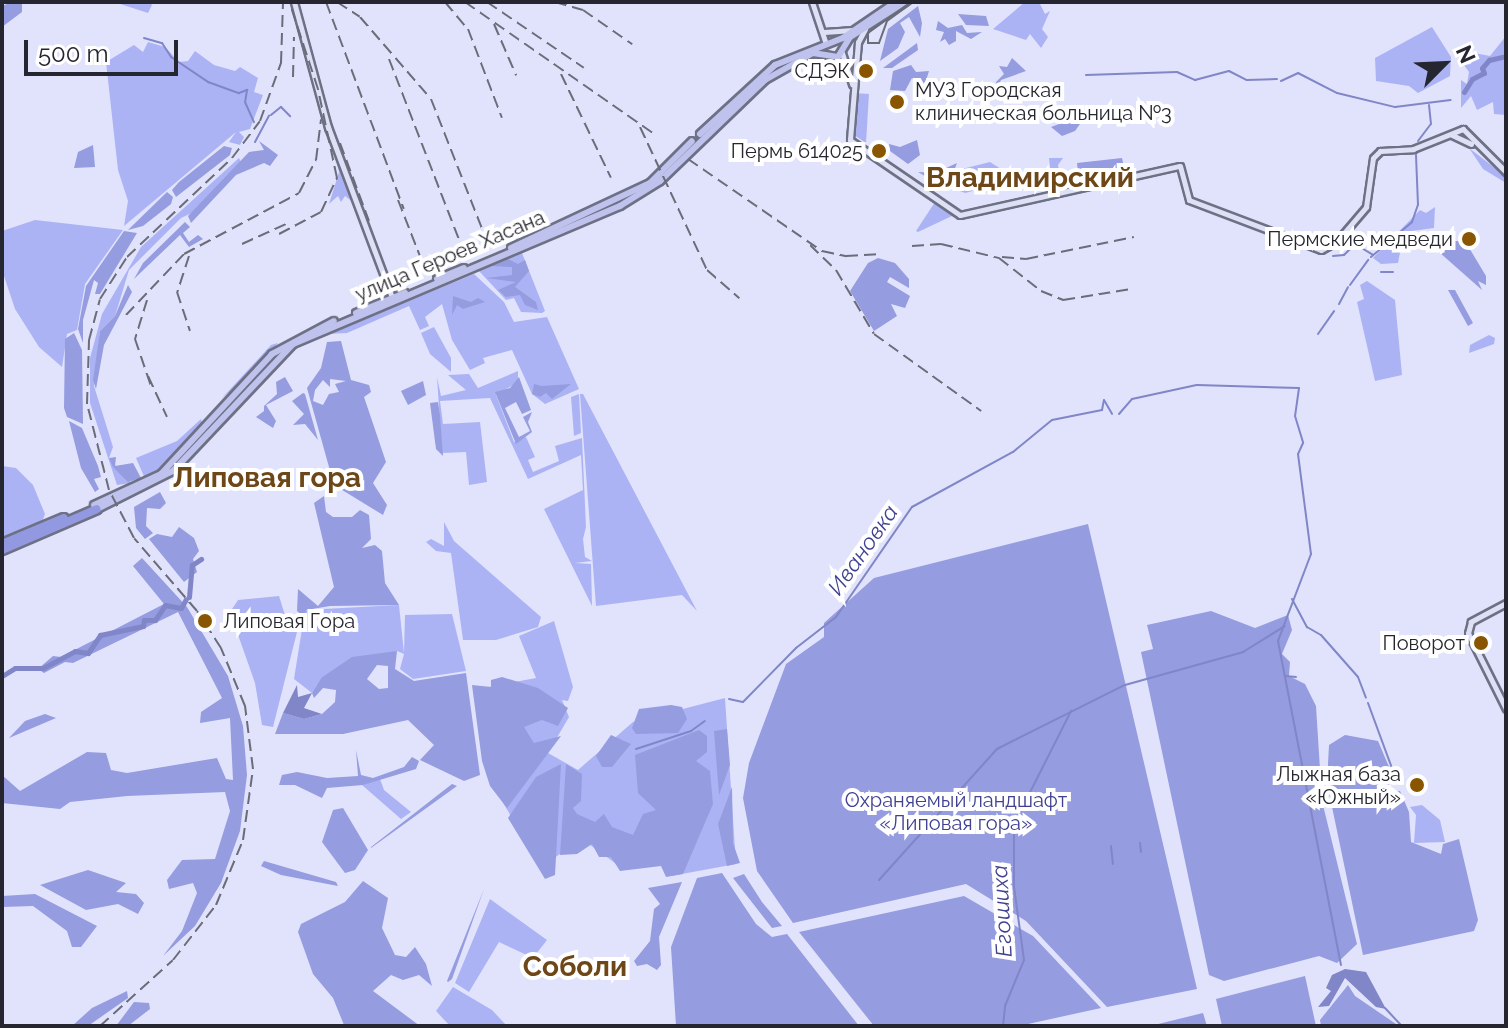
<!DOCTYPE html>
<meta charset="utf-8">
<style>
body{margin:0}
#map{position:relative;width:1508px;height:1028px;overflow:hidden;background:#e0e3fb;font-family:Raleway,sans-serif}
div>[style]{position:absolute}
.green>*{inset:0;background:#acb3f5}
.forest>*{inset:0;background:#959cdf}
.water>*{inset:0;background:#8086c7}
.stream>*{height:2px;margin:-1px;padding:0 1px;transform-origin:1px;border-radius:1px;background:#8086c7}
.river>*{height:5px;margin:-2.5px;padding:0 2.5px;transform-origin:2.5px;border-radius:2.5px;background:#8086c7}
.roads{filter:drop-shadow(2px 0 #6e7185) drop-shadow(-2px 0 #6e7185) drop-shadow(0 2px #6e7185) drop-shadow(0 -2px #6e7185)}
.secondary>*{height:5px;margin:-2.5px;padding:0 2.5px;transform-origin:2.5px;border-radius:2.5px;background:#dee0f6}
.primary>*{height:6px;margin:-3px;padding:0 3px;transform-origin:3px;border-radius:3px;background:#bec2ed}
.highway>*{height:8px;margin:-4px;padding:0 4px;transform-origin:4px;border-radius:4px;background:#9299e1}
.tram>*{height:2px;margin:-1px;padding:0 1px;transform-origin:1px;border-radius:1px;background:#6a6c7a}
.rail>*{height:2px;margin-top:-1px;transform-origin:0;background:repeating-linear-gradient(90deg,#6a6c7a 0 12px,transparent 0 18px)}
.dots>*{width:22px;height:22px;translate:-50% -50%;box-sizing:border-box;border:4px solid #fff;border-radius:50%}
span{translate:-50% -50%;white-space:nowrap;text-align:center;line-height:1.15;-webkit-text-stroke:8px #fff;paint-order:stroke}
.poi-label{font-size:20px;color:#25262f}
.right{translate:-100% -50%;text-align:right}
.left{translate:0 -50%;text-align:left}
.street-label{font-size:20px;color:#25262f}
.park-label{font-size:20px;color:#404191}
.water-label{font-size:22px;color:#404291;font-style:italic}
.district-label{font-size:28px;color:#6d4718;font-weight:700}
.frame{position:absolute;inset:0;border:4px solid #25262f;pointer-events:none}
.north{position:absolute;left:1404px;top:24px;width:80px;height:80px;-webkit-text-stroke:6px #fff;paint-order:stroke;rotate:66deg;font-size:22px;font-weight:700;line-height:32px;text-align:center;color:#25262f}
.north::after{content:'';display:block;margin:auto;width:28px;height:36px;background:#25262f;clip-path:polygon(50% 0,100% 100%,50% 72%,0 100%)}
.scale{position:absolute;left:24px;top:40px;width:154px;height:36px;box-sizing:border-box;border:4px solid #25262f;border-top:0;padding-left:10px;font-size:24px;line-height:28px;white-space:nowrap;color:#25262f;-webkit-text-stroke:6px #fff;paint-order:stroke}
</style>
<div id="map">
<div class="green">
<i style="clip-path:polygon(114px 2px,149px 2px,152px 5px,148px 13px)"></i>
<i style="clip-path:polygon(1025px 2px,1039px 2px,1045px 14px,1050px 11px,1042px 29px,1048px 37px,1041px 48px,1030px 34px,1026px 40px,993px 29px)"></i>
<i style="clip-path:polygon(1432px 27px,1451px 57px,1450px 76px,1418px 93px,1409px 86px,1376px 81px,1375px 58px)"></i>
<i style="clip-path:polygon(1506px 36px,1506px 115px,1494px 114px,1493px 102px,1477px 110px,1471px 96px,1461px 108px,1461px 80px,1467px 84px,1469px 72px,1464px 65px,1471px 64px,1474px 53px,1490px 56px)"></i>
<i style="clip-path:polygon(148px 42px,165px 47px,179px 62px,188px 61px,195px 51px,214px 65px,235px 71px,240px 67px,258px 78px,254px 92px,263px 95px,250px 129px,239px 132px,244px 137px,240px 145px,229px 142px,236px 132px,124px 226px,128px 201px,118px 170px,106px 62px,134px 45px,143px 52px)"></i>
<i style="clip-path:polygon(854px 93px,869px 94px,866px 143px,851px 133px)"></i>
<i style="clip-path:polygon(333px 147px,353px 199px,353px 202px,345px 196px,341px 202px,338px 196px,329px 204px,339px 172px)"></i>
<i style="clip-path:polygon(1469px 148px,1504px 175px,1506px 183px,1483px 169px)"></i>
<i style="clip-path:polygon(239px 158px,242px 164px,198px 210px,181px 218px,129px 270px,115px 316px,100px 331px,94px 386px,113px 447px,109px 458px,131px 483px,117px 485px,90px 403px,90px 358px,102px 314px,141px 247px)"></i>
<i style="clip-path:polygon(1049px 158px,1063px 158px,1058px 165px,1061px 187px,1066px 183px,1069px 189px,1053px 192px)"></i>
<i style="clip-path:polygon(990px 162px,1001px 169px,996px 185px,965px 193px,955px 189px,954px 171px)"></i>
<i style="clip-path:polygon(935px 202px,954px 215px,918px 232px,916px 231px)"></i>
<i style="clip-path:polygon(1435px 207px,1434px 228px,1404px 232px,1398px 263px,1381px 264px,1373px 258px,1420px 210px,1426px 213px)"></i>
<i style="clip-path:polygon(35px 220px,123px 230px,85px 284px,77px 330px,67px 334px,62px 367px,39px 347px,15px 309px,2px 270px,2px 231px)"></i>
<i style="clip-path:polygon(522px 253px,545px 311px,542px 313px,521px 312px,514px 298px,506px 300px,479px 271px)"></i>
<i style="clip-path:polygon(474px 274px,504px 302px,514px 322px,547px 317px,579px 389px,545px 404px,532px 394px,512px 350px,483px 358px,485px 363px,470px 370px,452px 340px,442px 304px,425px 317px,429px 326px,420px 330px,409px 306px,347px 333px,328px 334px)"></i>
<i style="clip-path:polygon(1367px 281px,1395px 300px,1402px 375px,1375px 381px,1357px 302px,1364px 299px,1360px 285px)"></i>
<i style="clip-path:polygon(434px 327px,451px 358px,451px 372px,430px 354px,421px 333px)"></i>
<i style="clip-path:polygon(1489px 335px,1495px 338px,1494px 344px,1469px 353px,1470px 345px)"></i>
<i style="clip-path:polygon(278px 343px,248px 377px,222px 398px,271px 345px)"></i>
<i style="clip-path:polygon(518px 371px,518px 382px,496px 395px,514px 442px,526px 437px,535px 457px,528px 460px,533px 472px,559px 461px,555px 446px,582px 438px,586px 527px,583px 539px,585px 557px,592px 561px,575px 563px,591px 564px,592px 606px,544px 509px,583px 490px,581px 455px,528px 479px,490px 398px,440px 401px,443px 424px,480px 422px,487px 482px,469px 485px,466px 452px,442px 453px,437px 377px,441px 396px,466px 390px,448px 375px,469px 374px,478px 388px)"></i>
<i style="clip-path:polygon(579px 394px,581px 433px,574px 436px,571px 397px)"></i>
<i style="clip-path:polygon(580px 394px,583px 394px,697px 611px,682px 595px,596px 606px)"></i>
<i style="clip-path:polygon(201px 419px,203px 427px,146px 481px,136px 458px,177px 441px)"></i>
<i style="clip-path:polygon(2px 466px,16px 468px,33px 485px,45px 514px,42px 522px,2px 539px)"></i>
<i style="clip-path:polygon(444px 522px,454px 541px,541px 617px,538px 627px,496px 640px,463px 640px,451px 553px,436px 551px,426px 542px,431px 539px,444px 546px)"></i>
<i style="clip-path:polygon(279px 596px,289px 628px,298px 628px,273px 727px,262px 725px,255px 683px,230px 612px,238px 600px)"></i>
<i style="clip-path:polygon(399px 605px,404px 653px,405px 615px,452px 614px,466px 671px,413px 679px,400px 669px,404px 654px,397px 651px,321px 678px,312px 693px,294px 679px,305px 610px)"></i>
<i style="clip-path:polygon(554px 621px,573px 687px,568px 701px,562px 700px,569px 717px,548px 753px,578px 770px,633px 722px,725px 698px,736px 864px,671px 876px,664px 859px,619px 866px,582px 839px,541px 867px,499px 796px,473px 690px,536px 678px,519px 636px)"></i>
<i style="clip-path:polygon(380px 779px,384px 790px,411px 812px,401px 819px,362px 785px)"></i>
<i style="clip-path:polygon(1422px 805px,1440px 820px,1445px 842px,1414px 843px,1416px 815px,1410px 807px)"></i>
<i style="clip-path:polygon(490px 899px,547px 940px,533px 958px,499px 942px,469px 992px,455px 983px)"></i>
<i style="clip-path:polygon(453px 987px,492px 1010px,507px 1026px,450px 1026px,436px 1011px)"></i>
</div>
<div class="forest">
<i style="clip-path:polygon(12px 2px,22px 2px,22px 12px,2px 27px,2px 6px)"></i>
<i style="clip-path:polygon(918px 6px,922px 23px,920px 37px,909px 17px,900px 23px,905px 32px,898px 48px,880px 61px,888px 29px)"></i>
<i style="clip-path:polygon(958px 14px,986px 16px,989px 26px,966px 25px)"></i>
<i style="clip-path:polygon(938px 21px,948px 28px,962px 25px,967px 33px,982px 32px,971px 39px,956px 31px,956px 41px,949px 45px,945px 39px,940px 42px,944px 32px,936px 30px)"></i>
<i style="clip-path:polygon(917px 43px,918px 50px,892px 68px,883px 68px)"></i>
<i style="clip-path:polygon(1012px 58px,1026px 71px,1001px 80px,997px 89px,996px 82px,1004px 74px,999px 66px,1007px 67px)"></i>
<i style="clip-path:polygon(911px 65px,916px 72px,929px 71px,924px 87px,917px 88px,912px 78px,905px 91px,890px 90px,893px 71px)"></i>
<i style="clip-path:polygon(1083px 106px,1087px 114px,1075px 131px,1062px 136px,1051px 127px,1075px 118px)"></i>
<i style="clip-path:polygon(917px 140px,920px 155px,908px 164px,890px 151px,889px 144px,900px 147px)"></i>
<i style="clip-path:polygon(259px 141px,278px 155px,270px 166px,264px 163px,236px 175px,191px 223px,188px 216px,249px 152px,264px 150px)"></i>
<i style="clip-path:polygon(93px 145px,95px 167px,74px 168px,78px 152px)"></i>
<i style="clip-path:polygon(224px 146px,232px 148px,230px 155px,176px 197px,172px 190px,179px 182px)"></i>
<i style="clip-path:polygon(1122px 158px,1125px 172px,1079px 181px,1077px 163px)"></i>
<i style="clip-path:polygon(957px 163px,947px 189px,918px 172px,935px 173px)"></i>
<i style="clip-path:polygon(167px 192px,173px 197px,171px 204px,143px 226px,128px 230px)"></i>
<i style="clip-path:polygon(185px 222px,190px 227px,183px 233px,189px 242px,198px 235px,203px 239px,189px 247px,180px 235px,134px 279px,143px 263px)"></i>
<i style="clip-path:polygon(124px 231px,137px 233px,100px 294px,95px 294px,98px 283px,94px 280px,83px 320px,83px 343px,78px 329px,86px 286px)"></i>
<i style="clip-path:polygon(1445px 232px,1454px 241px,1465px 241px,1486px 276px,1486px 285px,1478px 281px,1482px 290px,1439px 252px)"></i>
<i style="clip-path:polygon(878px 258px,895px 263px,909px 279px,909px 288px,890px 277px,887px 282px,910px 296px,905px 308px,891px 304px,897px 316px,874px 331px,850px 291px,868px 263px)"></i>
<i style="clip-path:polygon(508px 259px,518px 264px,525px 260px,529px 271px,515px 287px,536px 302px,538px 310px,525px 305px,520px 295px,506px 297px,498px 290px,516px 282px,486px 278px,512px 275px,512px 267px,492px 266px)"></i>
<i style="clip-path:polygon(128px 285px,132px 292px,104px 345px,96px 389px,93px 380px,100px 331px,115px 316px)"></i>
<i style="clip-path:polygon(1448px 290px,1455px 290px,1473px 323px,1468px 326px)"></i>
<i style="clip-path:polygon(453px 296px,471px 302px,478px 298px,485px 302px,463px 309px,457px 305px,452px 315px)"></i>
<i style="clip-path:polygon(74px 333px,82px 350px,83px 424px,67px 417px,64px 408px,65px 339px)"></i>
<i style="clip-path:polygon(evenodd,341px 341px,351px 380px,369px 385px,371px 392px,364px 397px,386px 462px,373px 483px,387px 505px,383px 515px,334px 485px,307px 388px,321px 368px,327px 342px,341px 341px,330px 379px,346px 381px,335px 384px,339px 392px,329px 394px,323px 405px,313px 401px,315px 390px,323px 380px,330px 387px,330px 379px)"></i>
<i style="clip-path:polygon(285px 377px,293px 391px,266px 405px,276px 421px,273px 428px,256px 417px,264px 411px,264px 406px,277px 394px,276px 382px)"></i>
<i style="clip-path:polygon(519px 377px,531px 410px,522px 414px,516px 402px,505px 408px,519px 437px,530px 431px,523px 417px,532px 412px,528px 422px,532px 432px,516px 444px,495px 392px,510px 388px)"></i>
<i style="clip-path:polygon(423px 381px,426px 395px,408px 405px,401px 391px)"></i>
<i style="clip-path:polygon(534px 384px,542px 386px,571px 384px,552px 399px,546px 393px,540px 397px,532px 394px)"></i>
<i style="clip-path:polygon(303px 393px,305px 394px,318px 440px,305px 424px,293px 425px,304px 414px,292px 401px)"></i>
<i style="clip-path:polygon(438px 402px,440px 415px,443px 456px,436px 449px,430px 403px)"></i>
<i style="clip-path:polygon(69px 421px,82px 428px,98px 466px,101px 477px,94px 479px,99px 489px,95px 492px,81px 468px)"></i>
<i style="clip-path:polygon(116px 457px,115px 466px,133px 463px,141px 478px,128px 482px,113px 467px,109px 458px)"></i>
<i style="clip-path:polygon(160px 492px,166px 503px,160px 509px,147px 508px,146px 526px,153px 533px,145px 539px,136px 528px,134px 507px)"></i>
<i style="clip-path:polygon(324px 496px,326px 512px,333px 517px,352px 517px,360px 510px,369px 515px,371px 539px,362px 548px,375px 545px,382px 551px,385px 583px,399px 605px,330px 606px,306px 610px,304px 617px,297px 611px,298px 589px,318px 606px,334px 587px,314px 503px)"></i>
<i style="clip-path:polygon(1088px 524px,1197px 989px,1107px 1007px,1026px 921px,966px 884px,793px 923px,757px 871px,743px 798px,749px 763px,786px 664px,824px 637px,824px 623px,874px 578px)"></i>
<i style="clip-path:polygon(179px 527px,194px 538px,199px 551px,193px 559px,197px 572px,184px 582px,149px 539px,157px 534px,172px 537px)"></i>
<i style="clip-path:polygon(142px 558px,187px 607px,228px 676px,243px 726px,247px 775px,240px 831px,221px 883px,195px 926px,163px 956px,182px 931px,197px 893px,193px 883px,169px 889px,167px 880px,182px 860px,215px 859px,230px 811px,225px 792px,127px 796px,70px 802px,60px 809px,2px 803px,2px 775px,20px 791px,87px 752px,106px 753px,111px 770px,127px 773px,217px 758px,226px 779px,233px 780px,230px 718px,200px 723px,201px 712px,222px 698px,178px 612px,73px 663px,65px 662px,44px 673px,38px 669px,53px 656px,61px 657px,164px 604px,133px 566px)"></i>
<i style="clip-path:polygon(1211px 611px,1255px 628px,1288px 615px,1292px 630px,1282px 654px,1290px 662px,1289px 676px,1305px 684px,1316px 706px,1322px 801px,1357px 944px,1337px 963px,1319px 956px,1224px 981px,1209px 975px,1141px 652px,1153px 649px,1147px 625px)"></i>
<i style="clip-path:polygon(evenodd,397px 651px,395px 669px,414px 681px,466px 673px,480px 775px,464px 781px,420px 760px,434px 745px,408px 720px,343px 734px,275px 734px,283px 713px,304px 719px,322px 714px,335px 702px,336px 690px,323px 688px,314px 698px,312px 693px,321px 678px,352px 657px,397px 651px,377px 665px,388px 666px,388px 688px,379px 689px,367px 679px,377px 665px)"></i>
<i style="clip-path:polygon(502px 677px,538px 688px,568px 708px,558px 726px,542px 720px,524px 727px,534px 743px,561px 736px,507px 808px,490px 786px,482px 761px,472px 685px,491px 687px,491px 680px)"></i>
<i style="clip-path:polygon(671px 705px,682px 707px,687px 719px,678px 733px,636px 734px,632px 728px,639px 709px)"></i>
<i style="clip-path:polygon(45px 714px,56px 718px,9px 738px,25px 721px)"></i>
<i style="clip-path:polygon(727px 729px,730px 765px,719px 795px,714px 731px)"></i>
<i style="clip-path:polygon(699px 730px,707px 736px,707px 752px,696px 761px,710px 771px,713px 804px,683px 874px,666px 877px,661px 866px,620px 871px,611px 857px,599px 857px,592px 844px,577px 854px,560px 855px,566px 764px,582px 774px,581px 801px,573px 808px,577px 814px,595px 822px,604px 814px,612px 827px,633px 835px,643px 814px,656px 810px,638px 793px,635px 755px)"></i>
<i style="clip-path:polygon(611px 735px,631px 744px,612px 767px,602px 767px,596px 756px)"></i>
<i style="clip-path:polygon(1345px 735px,1378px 741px,1395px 781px,1379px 795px,1400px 791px,1409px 812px,1411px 842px,1441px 854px,1443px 844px,1459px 839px,1478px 920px,1474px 931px,1363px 955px,1327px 783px,1329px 745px)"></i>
<i style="clip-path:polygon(356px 750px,361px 775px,373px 778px,404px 767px,412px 757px,419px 761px,416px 769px,363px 785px,327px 788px,322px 798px,295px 785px,279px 785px,282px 775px,297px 772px,327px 778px,358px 776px)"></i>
<i style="clip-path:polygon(561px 764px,555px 875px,545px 879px,508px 818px,536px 777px)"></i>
<i style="clip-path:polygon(452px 784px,457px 786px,371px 848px,371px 847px)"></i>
<i style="clip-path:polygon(732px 787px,733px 843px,740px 863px,727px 866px,718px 824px)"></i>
<i style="clip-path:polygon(343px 808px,368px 850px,355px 870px,345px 873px,322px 842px,333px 810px)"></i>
<i style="clip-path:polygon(264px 861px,336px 882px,338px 886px,281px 875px,261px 866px)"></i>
<i style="clip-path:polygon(88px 870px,126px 883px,116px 892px,136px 894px,144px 903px,138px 914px,118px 904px,86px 910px,40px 885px)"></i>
<i style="clip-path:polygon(722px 873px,756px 924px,772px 937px,787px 934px,859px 1026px,676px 1026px,671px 947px,697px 878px)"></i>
<i style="clip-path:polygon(744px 874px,762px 902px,782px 926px,772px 928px,733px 878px)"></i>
<i style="clip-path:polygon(363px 881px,388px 898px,382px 928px,395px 955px,406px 957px,415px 947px,426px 964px,432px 986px,419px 975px,403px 980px,391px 975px,373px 991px,420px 1026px,344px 1025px,333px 998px,313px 974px,298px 932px,301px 924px,345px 902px)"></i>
<i style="clip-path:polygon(682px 882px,659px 937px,661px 965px,657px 970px,647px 964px,637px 966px,634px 961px,650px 941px,654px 909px,660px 904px,648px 888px)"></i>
<i style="clip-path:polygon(484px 889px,452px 979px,448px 982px,447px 981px)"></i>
<i style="clip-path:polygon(35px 894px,97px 926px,81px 947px,72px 947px,67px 931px,33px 906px,2px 907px,2px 896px)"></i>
<i style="clip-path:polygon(964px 896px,1033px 936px,1101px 1008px,1019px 1026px,874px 1026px,799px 932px)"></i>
<i style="clip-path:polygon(1305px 976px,1316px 1026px,1222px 1026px,1216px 999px)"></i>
<i style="clip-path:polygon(1348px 985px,1355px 996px,1399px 1026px,1321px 1026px,1320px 1020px)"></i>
<i style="clip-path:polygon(127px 991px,128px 998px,88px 1026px,72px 1026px,92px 1008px)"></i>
<i style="clip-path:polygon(134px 1002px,149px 1003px,150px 1009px,128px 1026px,116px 1026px)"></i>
<i style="clip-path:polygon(1203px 1013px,1207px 1026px,1150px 1026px)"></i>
</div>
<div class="water">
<i style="clip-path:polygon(297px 685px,298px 697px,312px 693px,304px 708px,322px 714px,304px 719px,283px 713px)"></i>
<i style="clip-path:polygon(1345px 969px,1366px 972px,1386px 1009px,1376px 1007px,1345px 978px,1329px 1006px,1318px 1007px,1331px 991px,1326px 988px,1332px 975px)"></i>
</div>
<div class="stream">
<i style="left:144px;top:38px;width:19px;rotate:16deg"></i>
<i style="left:162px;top:43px;width:17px;rotate:57deg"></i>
<i style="left:171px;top:57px;width:45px;rotate:34deg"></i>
<i style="left:208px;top:82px;width:33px;rotate:20deg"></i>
<i style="left:239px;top:93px;width:9px;rotate:-21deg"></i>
<i style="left:247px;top:90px;width:12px;rotate:99deg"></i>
<i style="left:245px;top:102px;width:22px;rotate:66deg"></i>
<i style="left:1086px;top:75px;width:91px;rotate:-1.9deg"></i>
<i style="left:1177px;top:72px;width:20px;rotate:24deg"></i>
<i style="left:1195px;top:80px;width:35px;rotate:-15deg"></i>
<i style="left:1229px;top:71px;width:20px;rotate:27deg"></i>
<i style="left:1247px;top:80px;width:30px;rotate:-2deg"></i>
<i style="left:1281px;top:81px;width:19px;rotate:-25deg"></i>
<i style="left:1298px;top:73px;width:44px;rotate:27.1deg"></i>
<i style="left:1337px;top:93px;width:60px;rotate:13.6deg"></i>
<i style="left:1395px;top:107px;width:56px;rotate:-7.1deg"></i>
<i style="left:271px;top:115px;width:13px;rotate:-39deg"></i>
<i style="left:281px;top:107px;width:13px;rotate:45deg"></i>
<i style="left:1418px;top:141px;width:21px;rotate:-53deg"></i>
<i style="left:1431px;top:124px;width:19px;rotate:-96deg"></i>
<i style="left:255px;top:142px;width:30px;rotate:-62deg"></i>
<i style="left:1333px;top:256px;width:11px;rotate:-5deg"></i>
<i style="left:1344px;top:255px;width:16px;rotate:-45deg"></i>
<i style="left:1355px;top:244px;width:21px;rotate:31deg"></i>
<i style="left:1371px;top:257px;width:54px;rotate:-40.5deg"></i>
<i style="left:1412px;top:222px;width:18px;rotate:-71deg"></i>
<i style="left:1418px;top:205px;width:50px;rotate:-92.3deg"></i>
<i style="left:1381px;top:272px;width:12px"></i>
<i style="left:1350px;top:285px;width:31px;rotate:-54deg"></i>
<i style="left:1339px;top:304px;width:19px;rotate:-62deg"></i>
<i style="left:1318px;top:334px;width:28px;rotate:-55deg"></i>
<i style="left:1119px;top:414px;width:20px;rotate:-49deg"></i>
<i style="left:1132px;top:399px;width:66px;rotate:-12.2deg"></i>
<i style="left:1197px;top:385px;width:102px;rotate:1.7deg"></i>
<i style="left:1299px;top:388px;width:28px;rotate:98deg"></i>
<i style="left:1295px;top:416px;width:28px;rotate:73deg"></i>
<i style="left:1303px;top:443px;width:12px;rotate:114deg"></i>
<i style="left:1298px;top:454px;width:101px;rotate:82.6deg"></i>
<i style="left:1311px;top:554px;width:93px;rotate:110.8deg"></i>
<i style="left:1278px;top:641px;width:330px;rotate:79deg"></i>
<i style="left:1292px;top:599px;width:32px;rotate:62deg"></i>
<i style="left:1307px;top:627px;width:16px;rotate:30deg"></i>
<i style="left:1321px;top:635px;width:56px;rotate:48.6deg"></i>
<i style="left:1358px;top:677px;width:22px;rotate:69deg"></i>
<i style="left:1285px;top:676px;width:11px;rotate:5deg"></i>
<i style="left:729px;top:699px;width:14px;rotate:12deg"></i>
<i style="left:743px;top:702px;width:76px;rotate:-45.5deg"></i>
<i style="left:796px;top:648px;width:51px;rotate:-37.8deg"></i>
<i style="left:836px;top:617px;width:134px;rotate:-55.4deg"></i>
<i style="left:912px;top:507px;width:115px;rotate:-28.6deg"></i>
<i style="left:1013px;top:452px;width:50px;rotate:-39.4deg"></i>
<i style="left:1052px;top:420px;width:51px;rotate:-11.3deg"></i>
<i style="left:1102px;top:410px;width:10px;rotate:-79deg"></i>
<i style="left:1104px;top:400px;width:16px;rotate:60deg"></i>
<i style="left:1368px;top:703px;width:81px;rotate:69.8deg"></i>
<i style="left:636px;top:749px;width:58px;rotate:-18.1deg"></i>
<i style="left:691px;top:731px;width:17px;rotate:-36deg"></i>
<i style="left:1140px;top:843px;width:9px;rotate:84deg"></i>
<i style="left:1111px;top:846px;width:18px;rotate:84deg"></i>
<i style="left:879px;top:880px;width:176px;rotate:-48deg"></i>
<i style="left:997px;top:749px;width:143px;rotate:-26.6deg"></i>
<i style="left:1125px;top:685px;width:123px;rotate:-15.6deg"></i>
<i style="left:1243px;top:652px;width:49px;rotate:-31.8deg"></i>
<i style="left:1385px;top:1008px;width:25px;rotate:47deg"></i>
<i style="left:1003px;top:1026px;width:20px;rotate:-84deg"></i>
<i style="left:1005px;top:1006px;width:50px;rotate:-67.6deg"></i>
<i style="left:1024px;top:960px;width:74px;rotate:-97.8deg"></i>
<i style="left:1014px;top:887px;width:63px;rotate:-90deg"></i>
<i style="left:1014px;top:824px;width:127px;rotate:-63.2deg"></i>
</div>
<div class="river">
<i style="left:1464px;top:92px;width:15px;rotate:-58deg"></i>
<i style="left:1472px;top:79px;width:13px;rotate:-27deg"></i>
<i style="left:1484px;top:73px;width:5px;rotate:-112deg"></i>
<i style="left:1482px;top:68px;width:11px;rotate:-49deg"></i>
<i style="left:1489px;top:60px;width:17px;rotate:-13deg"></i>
<i style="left:189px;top:597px;width:32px;rotate:-85deg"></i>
<i style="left:192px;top:565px;width:11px;rotate:-34deg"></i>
<i style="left:2px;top:676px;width:15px;rotate:-32deg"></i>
<i style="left:15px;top:668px;width:28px"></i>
<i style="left:43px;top:668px;width:36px;rotate:-28deg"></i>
<i style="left:75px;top:651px;width:13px;rotate:9deg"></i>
<i style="left:88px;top:653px;width:22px;rotate:-56deg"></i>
<i style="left:100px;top:635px;width:44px;rotate:-11.8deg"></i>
<i style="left:143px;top:626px;width:6px;rotate:-81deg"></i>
<i style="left:144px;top:620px;width:11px"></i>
<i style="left:155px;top:620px;width:18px;rotate:-56deg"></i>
<i style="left:165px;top:605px;width:16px;rotate:11deg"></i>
<i style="left:181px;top:608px;width:10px;rotate:-61deg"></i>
</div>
<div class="roads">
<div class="secondary">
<i style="left:294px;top:2px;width:130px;rotate:74.8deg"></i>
<i style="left:328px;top:127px;width:185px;rotate:69.4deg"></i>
<i style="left:812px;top:2px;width:44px;rotate:71.6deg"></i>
<i style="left:865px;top:29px;width:15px;rotate:118deg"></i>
<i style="left:858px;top:42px;width:98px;rotate:94.7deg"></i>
<i style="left:850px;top:140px;width:133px;rotate:34.3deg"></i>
<i style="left:960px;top:215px;width:225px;rotate:-12.6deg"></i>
<i style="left:1180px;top:166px;width:35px;rotate:75deg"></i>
<i style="left:1189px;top:200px;width:141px;rotate:20.7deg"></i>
<i style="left:1321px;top:250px;width:18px;rotate:-29deg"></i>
<i style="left:1337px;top:241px;width:45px;rotate:-49.5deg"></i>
<i style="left:1366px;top:207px;width:49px;rotate:-81.9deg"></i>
<i style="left:1373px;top:158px;width:10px;rotate:-45deg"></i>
<i style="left:1380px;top:151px;width:33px;rotate:-3deg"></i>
<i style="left:1413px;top:149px;width:54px;rotate:-21.8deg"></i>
<i style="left:1463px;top:129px;width:61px;rotate:45deg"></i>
<i style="left:824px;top:32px;width:29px;rotate:-4deg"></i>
<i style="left:842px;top:53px;width:33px;rotate:72deg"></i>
<i style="left:1452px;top:135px;width:21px;rotate:25deg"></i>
<i style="left:1506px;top:603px;width:40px;rotate:152deg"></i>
<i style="left:1471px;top:622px;width:11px;rotate:105deg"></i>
<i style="left:1468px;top:633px;width:85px;rotate:63.4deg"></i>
</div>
<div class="primary">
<i style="left:700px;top:134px;width:102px;rotate:-42.6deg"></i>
<i style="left:775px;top:65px;width:73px;rotate:-21.7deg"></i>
<i style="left:843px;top:38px;width:64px;rotate:-34.2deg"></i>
<i style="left:511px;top:248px;width:153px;rotate:-25.1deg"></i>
<i style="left:650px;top:183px;width:59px;rotate:-45deg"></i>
<i style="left:437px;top:279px;width:29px;rotate:-22deg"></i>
<i style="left:356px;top:313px;width:53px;rotate:-22.2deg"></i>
<i style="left:94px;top:505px;width:74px;rotate:-24.8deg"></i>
<i style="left:161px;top:474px;width:163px;rotate:-47.2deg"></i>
<i style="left:272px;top:354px;width:70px;rotate:-28deg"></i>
<i style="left:97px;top:509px;width:85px;rotate:-26.6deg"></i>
<i style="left:173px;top:471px;width:175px;rotate:-46.6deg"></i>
<i style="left:293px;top:344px;width:355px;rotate:-22.9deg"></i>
<i style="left:620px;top:206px;width:47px;rotate:-32deg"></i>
<i style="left:660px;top:181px;width:146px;rotate:-43.9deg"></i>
<i style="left:765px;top:80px;width:55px;rotate:-29.4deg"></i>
<i style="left:813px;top:53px;width:25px;rotate:9deg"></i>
<i style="left:838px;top:57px;width:23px;rotate:-59deg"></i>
<i style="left:850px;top:37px;width:65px;rotate:-32.5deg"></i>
</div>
<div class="highway">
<i style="left:2px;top:544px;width:67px;rotate:-22.8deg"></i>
<i style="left:2px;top:550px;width:103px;rotate:-23.3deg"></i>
</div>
</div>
<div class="tram">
<i style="left:911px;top:2px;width:53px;rotate:144.2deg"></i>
<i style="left:868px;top:33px;width:10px;rotate:90deg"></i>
<i style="left:868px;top:43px;width:11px"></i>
<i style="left:879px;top:43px;width:23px;rotate:-70deg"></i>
<i style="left:887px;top:21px;width:32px;rotate:-36deg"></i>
</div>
<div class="rail">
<i style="left:326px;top:2px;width:221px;rotate:69.4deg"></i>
<i style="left:337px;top:2px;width:27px;rotate:33deg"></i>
<i style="left:360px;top:17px;width:108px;rotate:49.1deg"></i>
<i style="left:431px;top:99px;width:147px;rotate:68.5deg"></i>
<i style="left:445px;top:2px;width:35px;rotate:50deg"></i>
<i style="left:468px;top:29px;width:95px;rotate:69.1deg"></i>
<i style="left:465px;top:2px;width:229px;rotate:34.9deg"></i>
<i style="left:487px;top:2px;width:117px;rotate:34.2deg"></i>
<i style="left:535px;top:2px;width:3px;rotate:18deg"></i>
<i style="left:555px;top:2px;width:29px;rotate:16deg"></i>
<i style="left:583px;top:10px;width:60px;rotate:34.8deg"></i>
<i style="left:494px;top:24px;width:56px;rotate:66.7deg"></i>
<i style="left:389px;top:59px;width:199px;rotate:68.8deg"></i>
<i style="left:561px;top:74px;width:115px;rotate:64.3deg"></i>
<i style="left:293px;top:77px;width:40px;rotate:-88.6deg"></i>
<i style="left:640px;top:127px;width:158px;rotate:64.9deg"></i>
<i style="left:707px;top:270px;width:43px;rotate:41.2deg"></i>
<i style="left:340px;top:143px;width:83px;rotate:69.6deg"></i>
<i style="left:688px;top:159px;width:163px;rotate:34.5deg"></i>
<i style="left:822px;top:251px;width:25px;rotate:12deg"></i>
<i style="left:846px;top:256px;width:36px;rotate:-3deg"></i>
<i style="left:398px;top:200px;width:60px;rotate:68.6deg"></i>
<i style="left:279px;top:234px;width:47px;rotate:-27.6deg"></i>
<i style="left:321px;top:212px;width:38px;rotate:-65deg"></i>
<i style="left:337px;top:178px;width:91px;rotate:-102.1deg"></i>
<i style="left:318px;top:89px;width:89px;rotate:-108.2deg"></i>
<i style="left:242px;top:244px;width:48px;rotate:-24.4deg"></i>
<i style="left:810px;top:245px;width:36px;rotate:44deg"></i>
<i style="left:836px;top:270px;width:74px;rotate:59.3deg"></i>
<i style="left:874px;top:334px;width:132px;rotate:35.7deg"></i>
<i style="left:912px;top:246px;width:29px;rotate:-4deg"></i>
<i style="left:941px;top:244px;width:60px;rotate:13.6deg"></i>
<i style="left:999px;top:258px;width:53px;rotate:38.2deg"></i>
<i style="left:1041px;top:291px;width:24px;rotate:22deg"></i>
<i style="left:1063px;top:300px;width:69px;rotate:-9.2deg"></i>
<i style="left:189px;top:256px;width:38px;rotate:108deg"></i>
<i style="left:177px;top:292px;width:41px;rotate:71.6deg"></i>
<i style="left:1002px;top:257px;width:24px;rotate:5deg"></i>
<i style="left:1026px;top:259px;width:110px;rotate:-11.5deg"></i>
<i style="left:147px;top:300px;width:41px;rotate:107.1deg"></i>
<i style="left:135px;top:339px;width:50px;rotate:71.2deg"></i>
<i style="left:126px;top:315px;width:84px;rotate:-46.4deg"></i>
<i style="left:184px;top:254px;width:130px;rotate:-27.9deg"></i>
<i style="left:299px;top:193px;width:37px;rotate:-63deg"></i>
<i style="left:316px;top:160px;width:41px;rotate:-83deg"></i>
<i style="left:148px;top:376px;width:45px;rotate:65.1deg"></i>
<i style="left:100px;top:1026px;width:98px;rotate:-42.1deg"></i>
<i style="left:173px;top:960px;width:70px;rotate:-52deg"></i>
<i style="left:216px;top:905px;width:70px;rotate:-67.4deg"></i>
<i style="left:243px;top:840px;width:72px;rotate:-82deg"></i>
<i style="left:253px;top:769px;width:64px;rotate:-97.2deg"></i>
<i style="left:245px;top:706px;width:63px;rotate:-112.5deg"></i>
<i style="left:221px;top:648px;width:44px;rotate:-123deg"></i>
<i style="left:197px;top:611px;width:96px;rotate:-130.8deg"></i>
<i style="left:134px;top:538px;width:54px;rotate:-117.5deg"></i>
<i style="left:109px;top:490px;width:89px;rotate:-104.3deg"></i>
<i style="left:87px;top:404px;width:64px;rotate:-88.2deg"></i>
<i style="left:89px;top:340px;width:42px;rotate:-75deg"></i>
<i style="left:100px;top:299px;width:50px;rotate:-57.3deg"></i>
<i style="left:127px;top:257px;width:144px;rotate:-43.3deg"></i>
<i style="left:232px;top:158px;width:46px;rotate:-52.9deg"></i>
<i style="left:260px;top:121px;width:62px;rotate:-70.1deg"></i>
<i style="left:281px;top:63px;width:61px;rotate:-88.1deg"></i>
</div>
<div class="dots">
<i style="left:866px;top:71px;background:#895501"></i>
<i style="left:897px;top:102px;background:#895501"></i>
<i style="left:879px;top:151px;background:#895501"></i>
<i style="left:1469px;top:239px;background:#895501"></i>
<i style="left:205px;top:621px;background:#895501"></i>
<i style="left:1481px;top:643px;background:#895501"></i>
<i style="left:1417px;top:785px;background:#895501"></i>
</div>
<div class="poi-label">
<span class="right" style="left:850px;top:71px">СДЭК</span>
<span class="left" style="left:915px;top:102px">МУЗ Городская<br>клиническая больница №3</span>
<span class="right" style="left:863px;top:151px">Пермь 614025</span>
<span class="right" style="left:1453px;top:239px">Пермские медведи</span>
<span class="left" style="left:223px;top:621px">Липовая Гора</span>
<span class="right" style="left:1465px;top:643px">Поворот</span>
<span class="right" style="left:1401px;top:786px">Лыжная база<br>«Южный»</span>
</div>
<div class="street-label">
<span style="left:450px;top:256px;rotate:-23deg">улица Героев Хасана</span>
</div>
<div class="park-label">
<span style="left:956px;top:812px">Охраняемый ландшафт<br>«Липовая гора»</span>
</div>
<div class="water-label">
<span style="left:863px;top:550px;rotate:-55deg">Ивановка</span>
<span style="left:1002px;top:911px;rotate:-93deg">Егошиха</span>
</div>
<div class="district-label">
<span style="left:1030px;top:178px">Владимирский</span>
<span style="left:267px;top:478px">Липовая гора</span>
<span style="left:575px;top:967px">Соболи</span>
</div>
<div class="frame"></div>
<div class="north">N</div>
<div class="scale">500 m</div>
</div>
